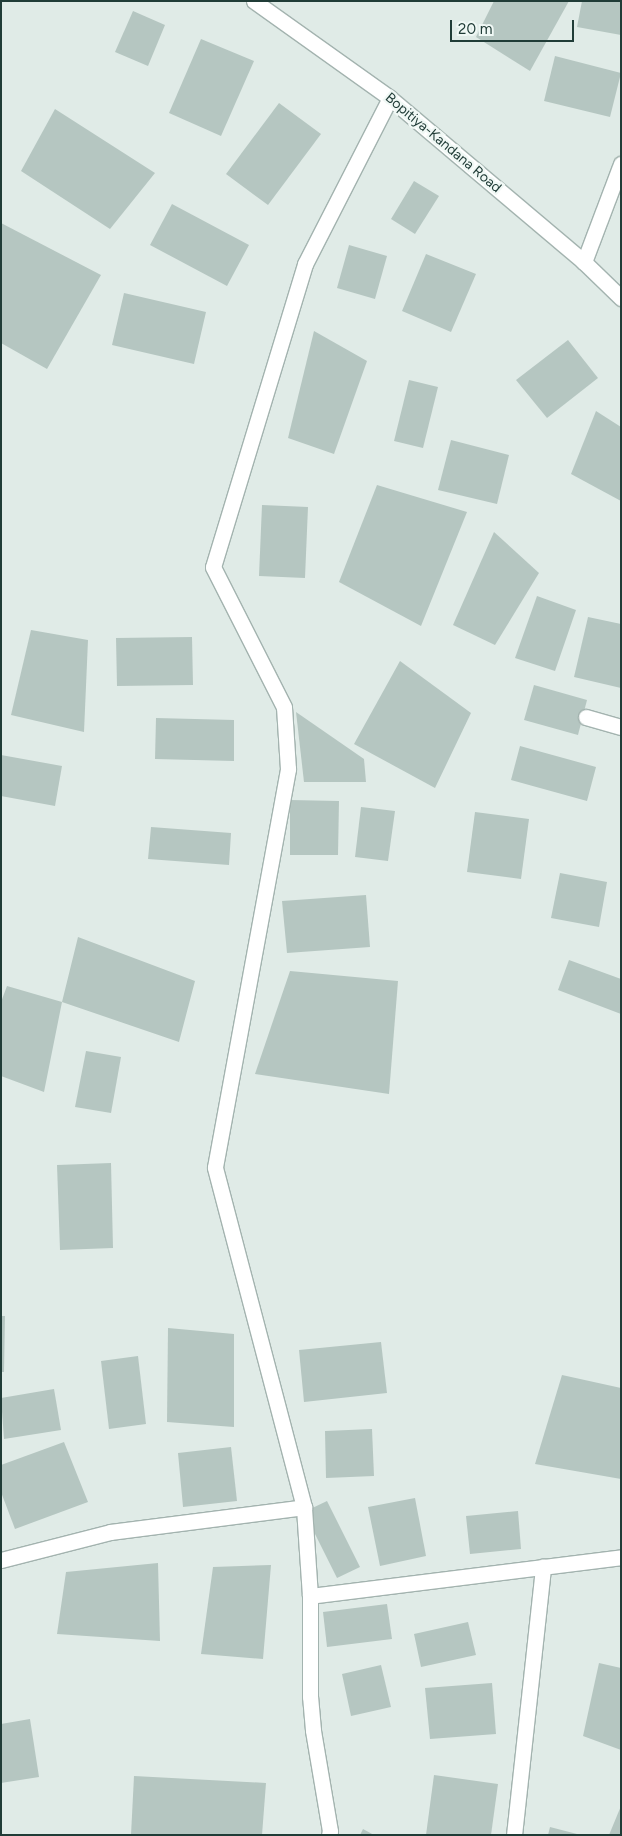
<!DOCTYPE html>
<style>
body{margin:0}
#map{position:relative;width:622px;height:1836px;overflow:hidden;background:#e0ebe7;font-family:Figtree,sans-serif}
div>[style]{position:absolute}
.building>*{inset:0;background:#b5c6c1}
.roads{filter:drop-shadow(1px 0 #a3b3af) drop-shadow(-1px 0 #a3b3af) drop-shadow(0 1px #a3b3af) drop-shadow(0 -1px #a3b3af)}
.street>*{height:15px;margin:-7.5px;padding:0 7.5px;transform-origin:7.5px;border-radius:7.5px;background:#fff}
.secondary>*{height:15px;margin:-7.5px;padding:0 7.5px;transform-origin:7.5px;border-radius:7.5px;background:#fff}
span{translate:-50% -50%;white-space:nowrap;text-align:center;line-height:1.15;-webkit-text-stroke:4.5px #f0f8f5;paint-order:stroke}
.street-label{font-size:14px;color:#203c37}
.frame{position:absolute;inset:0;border:2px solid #203c37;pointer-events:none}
.scale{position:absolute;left:450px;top:20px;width:124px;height:22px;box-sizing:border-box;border:2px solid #203c37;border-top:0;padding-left:6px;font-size:15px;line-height:18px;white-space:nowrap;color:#203c37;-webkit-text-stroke:4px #f0f8f5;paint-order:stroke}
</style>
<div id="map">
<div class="building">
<i style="clip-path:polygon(494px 1px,569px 1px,530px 71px,476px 37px)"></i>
<i style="clip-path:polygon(582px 1px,621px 1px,621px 35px,577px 27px)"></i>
<i style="clip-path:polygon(133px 11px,165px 25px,148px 66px,115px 52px)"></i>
<i style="clip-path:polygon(201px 39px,254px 61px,221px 136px,169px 113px)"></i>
<i style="clip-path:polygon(555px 56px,621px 73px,610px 117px,544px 101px)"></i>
<i style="clip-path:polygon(279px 103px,321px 134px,268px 205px,226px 174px)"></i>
<i style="clip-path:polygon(55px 109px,155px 173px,110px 229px,21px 171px)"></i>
<i style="clip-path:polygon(414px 181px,439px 196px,415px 234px,391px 219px)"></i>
<i style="clip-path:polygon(172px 204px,249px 245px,227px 286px,150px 245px)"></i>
<i style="clip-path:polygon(1px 223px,101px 275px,47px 369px,1px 343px)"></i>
<i style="clip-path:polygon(349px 245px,387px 256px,375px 299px,337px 288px)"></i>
<i style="clip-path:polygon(426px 254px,476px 274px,451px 332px,402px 311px)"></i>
<i style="clip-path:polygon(124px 293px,206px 312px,194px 364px,112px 345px)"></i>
<i style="clip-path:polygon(314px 331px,367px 361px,334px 454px,288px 438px)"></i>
<i style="clip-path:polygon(568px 340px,598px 378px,547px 418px,516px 380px)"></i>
<i style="clip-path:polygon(409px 380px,438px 387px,423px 448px,394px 441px)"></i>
<i style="clip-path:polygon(596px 411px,621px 427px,621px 501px,571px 474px)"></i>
<i style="clip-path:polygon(451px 440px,509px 455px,497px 504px,438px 490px)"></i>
<i style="clip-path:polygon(377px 485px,467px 512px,421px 626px,339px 582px)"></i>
<i style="clip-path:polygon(262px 505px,308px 507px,305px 578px,259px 576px)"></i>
<i style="clip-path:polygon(494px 532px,539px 573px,495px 645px,453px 625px)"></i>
<i style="clip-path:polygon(537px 596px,576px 610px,555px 671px,515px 658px)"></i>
<i style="clip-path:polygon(588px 617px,621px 624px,621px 688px,574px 677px)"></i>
<i style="clip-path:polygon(31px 630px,88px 640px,84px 732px,11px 715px)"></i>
<i style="clip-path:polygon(192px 637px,193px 685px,117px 686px,116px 638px)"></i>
<i style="clip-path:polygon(400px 661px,471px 713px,435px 788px,354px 744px)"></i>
<i style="clip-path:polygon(534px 685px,587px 700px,578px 735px,524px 720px)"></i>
<i style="clip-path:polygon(296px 712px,364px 759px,366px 782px,304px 782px)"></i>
<i style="clip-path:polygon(156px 718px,234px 720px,234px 761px,155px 759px)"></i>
<i style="clip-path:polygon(520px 746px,596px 767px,587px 801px,511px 780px)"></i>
<i style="clip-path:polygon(1px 755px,62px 766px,55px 806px,1px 796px)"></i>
<i style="clip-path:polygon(290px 800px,339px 801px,338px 855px,290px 855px)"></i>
<i style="clip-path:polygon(361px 807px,395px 811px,388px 861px,355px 857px)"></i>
<i style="clip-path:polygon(475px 812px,529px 819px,521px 879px,467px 872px)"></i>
<i style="clip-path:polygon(151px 827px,231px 833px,229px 865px,148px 859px)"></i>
<i style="clip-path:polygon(560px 873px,607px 882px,599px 927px,551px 918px)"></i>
<i style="clip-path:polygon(366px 895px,370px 947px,287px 953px,282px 901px)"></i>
<i style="clip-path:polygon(78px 937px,195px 981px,179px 1042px,62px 1002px,44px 1092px,1px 1076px,1px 1002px,7px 986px,62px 1002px)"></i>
<i style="clip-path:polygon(569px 960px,621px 979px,621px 1014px,558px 990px)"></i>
<i style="clip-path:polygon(290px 971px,398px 981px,389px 1094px,255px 1074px)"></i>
<i style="clip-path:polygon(86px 1051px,121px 1057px,111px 1113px,75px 1107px)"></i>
<i style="clip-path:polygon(111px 1163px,113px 1248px,60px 1250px,57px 1165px)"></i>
<i style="clip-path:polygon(1px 1316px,5px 1316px,4px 1372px,1px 1372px)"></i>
<i style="clip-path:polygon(168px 1328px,234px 1334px,234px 1427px,167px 1422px)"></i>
<i style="clip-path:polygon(381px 1342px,387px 1393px,304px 1402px,299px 1350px)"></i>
<i style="clip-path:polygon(138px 1356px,146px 1424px,109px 1429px,101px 1361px)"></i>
<i style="clip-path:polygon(562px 1375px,621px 1388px,621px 1479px,535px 1464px)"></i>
<i style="clip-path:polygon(54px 1389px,61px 1430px,4px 1439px,1px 1398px)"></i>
<i style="clip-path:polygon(372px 1429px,374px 1476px,326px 1478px,325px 1431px)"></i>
<i style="clip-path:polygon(64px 1442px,88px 1502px,15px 1529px,1px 1492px,1px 1465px)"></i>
<i style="clip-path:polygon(231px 1447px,237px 1501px,183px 1507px,178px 1453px)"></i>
<i style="clip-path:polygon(415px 1498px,426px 1556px,380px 1566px,368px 1507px)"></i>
<i style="clip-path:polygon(327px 1501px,360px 1567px,337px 1578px,304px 1512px)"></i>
<i style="clip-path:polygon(518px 1511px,521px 1549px,470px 1554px,466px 1516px)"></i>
<i style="clip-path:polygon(158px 1563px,160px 1641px,57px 1634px,66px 1572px)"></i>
<i style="clip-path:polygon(271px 1565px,263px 1659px,201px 1654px,213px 1567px)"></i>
<i style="clip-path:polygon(387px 1604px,392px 1639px,327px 1647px,323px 1612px)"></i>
<i style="clip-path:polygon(468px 1622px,476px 1655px,421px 1667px,414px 1634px)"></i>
<i style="clip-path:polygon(599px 1663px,621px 1668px,621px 1750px,583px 1736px)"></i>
<i style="clip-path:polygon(381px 1665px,391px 1707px,351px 1716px,342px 1674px)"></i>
<i style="clip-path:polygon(492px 1683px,496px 1734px,430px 1739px,425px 1688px)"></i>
<i style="clip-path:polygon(30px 1719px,39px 1777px,1px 1783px,1px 1724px)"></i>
<i style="clip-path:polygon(434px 1775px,498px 1784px,491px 1835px,426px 1835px)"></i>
<i style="clip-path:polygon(134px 1776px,266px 1783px,262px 1835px,131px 1835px)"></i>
<i style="clip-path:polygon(621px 1806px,621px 1835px,609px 1835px)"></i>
<i style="clip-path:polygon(550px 1827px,577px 1834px,577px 1835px,548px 1835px)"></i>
<i style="clip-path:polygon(363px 1829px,374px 1835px,360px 1835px)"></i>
</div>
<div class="roads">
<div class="street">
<i style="left:584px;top:262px;width:105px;rotate:-69.3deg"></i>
<i style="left:586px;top:717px;width:36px;rotate:16deg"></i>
<i style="left:1px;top:1560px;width:113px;rotate:-14.4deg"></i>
<i style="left:110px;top:1532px;width:196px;rotate:-7.3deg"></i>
<i style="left:310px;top:1596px;width:313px;rotate:-7.1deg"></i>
<i style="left:329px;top:1835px;width:4px;rotate:-76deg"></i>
<i style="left:330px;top:1831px;width:102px;rotate:-99.6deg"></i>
<i style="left:313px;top:1730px;width:33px;rotate:-95deg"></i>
<i style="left:310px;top:1697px;width:101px;rotate:-90deg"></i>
<i style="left:310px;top:1596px;width:89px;rotate:-93.9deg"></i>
<i style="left:304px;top:1507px;width:351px;rotate:-104.7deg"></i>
<i style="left:215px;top:1167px;width:405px;rotate:-79.6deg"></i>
<i style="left:288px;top:769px;width:62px;rotate:-93.7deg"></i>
<i style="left:284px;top:707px;width:157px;rotate:-116.9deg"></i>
<i style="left:213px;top:567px;width:317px;rotate:-73.1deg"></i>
<i style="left:305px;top:264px;width:186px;rotate:-62.9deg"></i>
<i style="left:514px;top:1835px;width:270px;rotate:-83.8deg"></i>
</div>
<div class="secondary">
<i style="left:254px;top:1px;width:167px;rotate:35.5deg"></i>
<i style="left:390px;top:98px;width:254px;rotate:40.2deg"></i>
<i style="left:584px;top:262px;width:52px;rotate:44.2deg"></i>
</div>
</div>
<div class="street-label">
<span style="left:443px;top:143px;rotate:40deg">Bopitiya-Kandana Road</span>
</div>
<div class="frame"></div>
<div class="scale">20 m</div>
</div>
